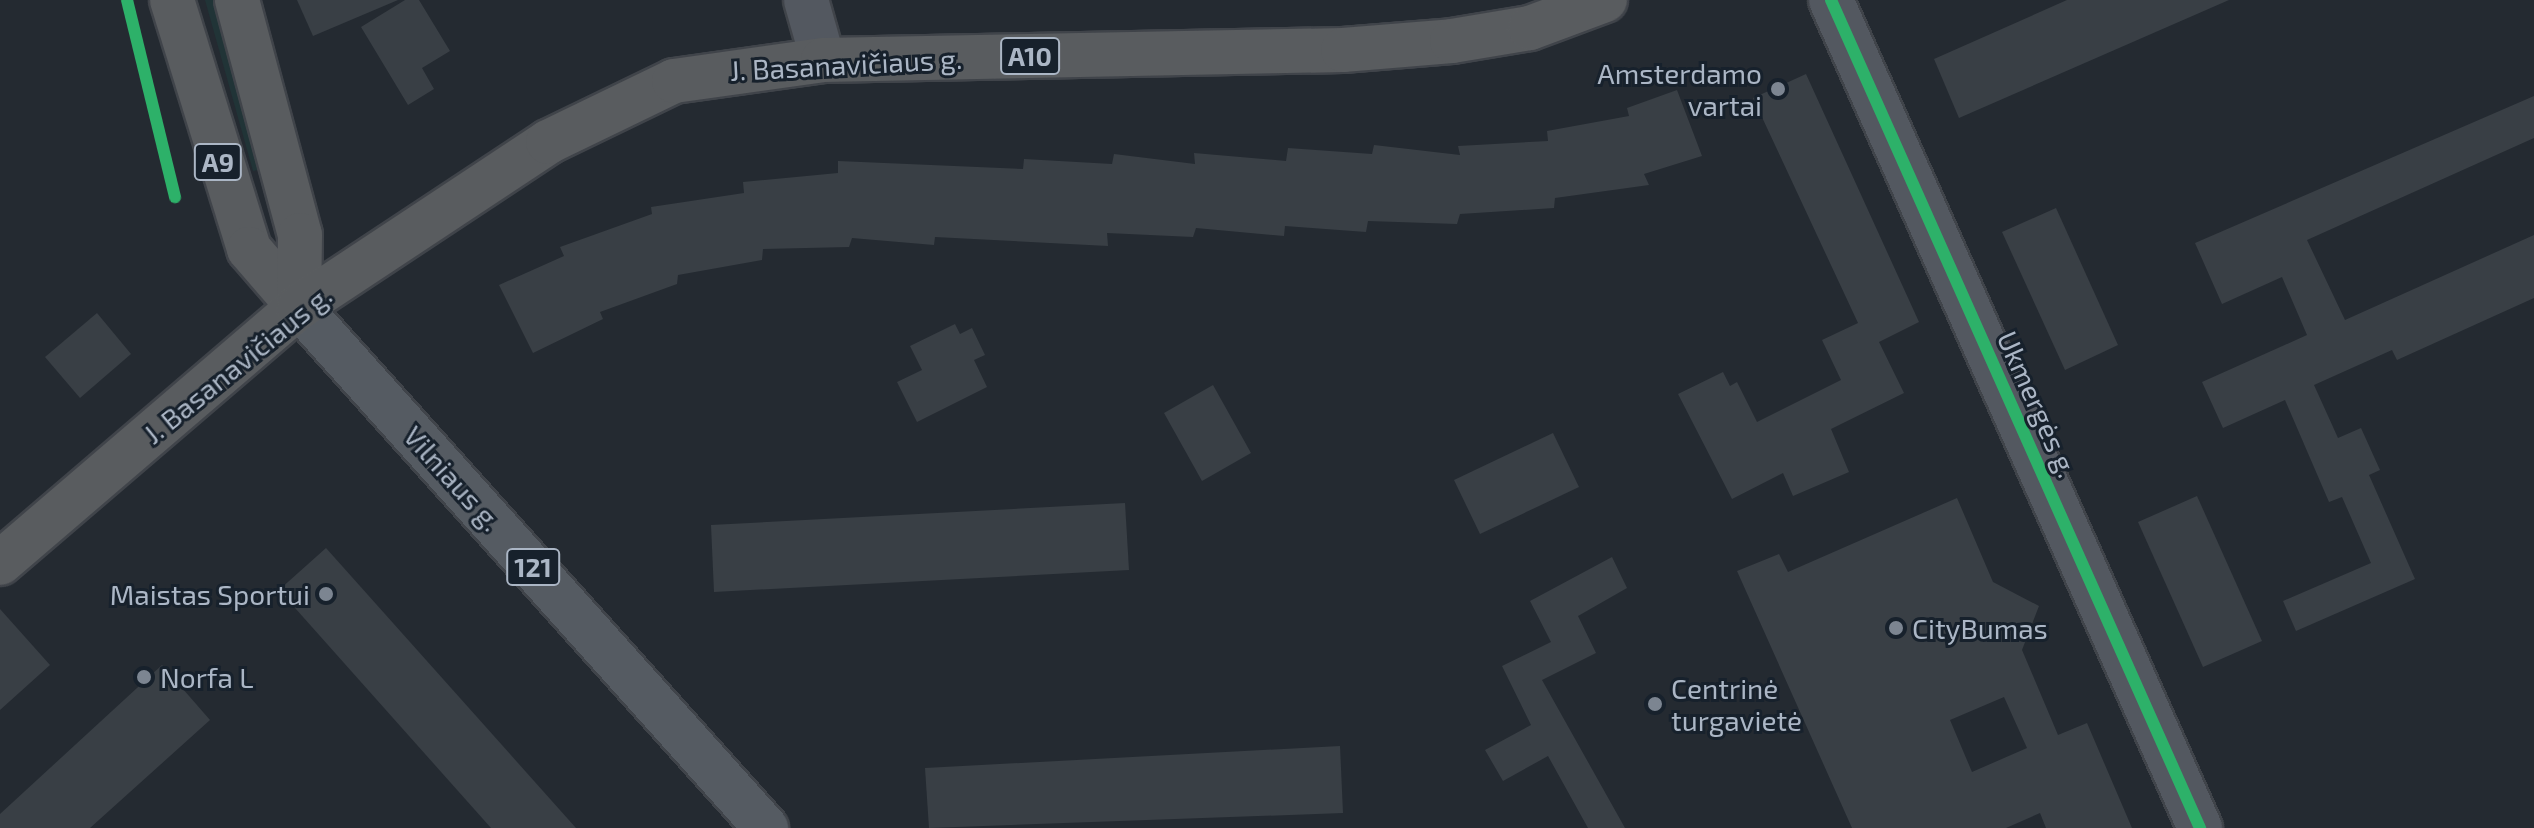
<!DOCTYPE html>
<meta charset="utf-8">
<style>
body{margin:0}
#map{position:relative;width:2534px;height:828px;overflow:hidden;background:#242a31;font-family:"Exo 2",sans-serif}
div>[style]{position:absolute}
.green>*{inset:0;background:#213437}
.building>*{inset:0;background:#393f45}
.roads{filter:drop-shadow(2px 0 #40444a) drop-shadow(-2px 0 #40444a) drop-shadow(0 2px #40444a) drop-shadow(0 -2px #40444a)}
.minor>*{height:44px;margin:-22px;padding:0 22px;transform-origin:22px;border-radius:22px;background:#535860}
.major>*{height:44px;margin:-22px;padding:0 22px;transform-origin:22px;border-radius:22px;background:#555b62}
.highway>*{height:44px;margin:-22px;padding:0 22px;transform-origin:22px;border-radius:22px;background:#595c5f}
.cycleway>*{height:12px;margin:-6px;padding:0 6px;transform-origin:6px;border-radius:6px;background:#2db169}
.dots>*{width:22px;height:22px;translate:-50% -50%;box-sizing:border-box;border:4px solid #17212c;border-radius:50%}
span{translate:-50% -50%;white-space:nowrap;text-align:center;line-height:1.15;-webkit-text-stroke:6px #17212c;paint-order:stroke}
.shield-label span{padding:2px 6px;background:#17212c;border:2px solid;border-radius:6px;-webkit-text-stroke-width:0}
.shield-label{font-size:26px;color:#abb6c5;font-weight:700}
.street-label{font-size:28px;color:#abb6c5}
.poi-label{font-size:28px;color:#abb6c5}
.right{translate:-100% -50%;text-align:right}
.left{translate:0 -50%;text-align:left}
</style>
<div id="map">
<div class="green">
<i style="clip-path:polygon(205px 0,216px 0,263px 169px,253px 171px)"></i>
</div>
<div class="building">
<i style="clip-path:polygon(297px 0,398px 0,313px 36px)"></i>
<i style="clip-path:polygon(405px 0,419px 0,450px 51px,422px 68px,434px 89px,408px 105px,361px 27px)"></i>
<i style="clip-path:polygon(2067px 0,2229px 0,1959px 118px,1934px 59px)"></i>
<i style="clip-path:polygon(1806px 74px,1919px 322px,1879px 342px,1904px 393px,1831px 429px,1849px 472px,1793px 496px,1783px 473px,1732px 499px,1678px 394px,1723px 372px,1730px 386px,1737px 382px,1757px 422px,1841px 380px,1822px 340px,1858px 323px,1753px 98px)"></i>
<i style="clip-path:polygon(1677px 90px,1702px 156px,1644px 174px,1649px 185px,1555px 198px,1554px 208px,1460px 214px,1457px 224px,1368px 221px,1366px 232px,1285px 226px,1284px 236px,1196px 228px,1193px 237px,1107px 233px,1108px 246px,935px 237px,934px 245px,852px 238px,849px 247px,763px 249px,762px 260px,678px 275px,677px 284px,600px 312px,603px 319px,533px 353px,499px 285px,564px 256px,560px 247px,652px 214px,651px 207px,744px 193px,743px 182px,838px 173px,838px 161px,1023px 169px,1024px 159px,1112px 164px,1114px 154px,1195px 164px,1194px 153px,1286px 161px,1288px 148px,1372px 154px,1374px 145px,1460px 155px,1458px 146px,1548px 141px,1547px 131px,1629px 116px,1627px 108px)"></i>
<i style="clip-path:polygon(2534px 96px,2534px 138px,2307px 240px,2345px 320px,2534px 235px,2534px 298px,2397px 360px,2392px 350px,2314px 385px,2338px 438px,2361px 428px,2380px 470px,2369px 475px,2415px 579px,2296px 631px,2283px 601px,2371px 563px,2342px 497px,2329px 502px,2285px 400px,2223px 428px,2202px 382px,2307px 335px,2282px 277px,2222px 304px,2195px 243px)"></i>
<i style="clip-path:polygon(2056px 208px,2118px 345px,2065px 370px,2002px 232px)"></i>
<i style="clip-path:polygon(97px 313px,131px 354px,80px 398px,45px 357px)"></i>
<i style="clip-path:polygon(955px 324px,960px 334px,972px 328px,985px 355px,974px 360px,987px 387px,917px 422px,897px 382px,922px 370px,910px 346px)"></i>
<i style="clip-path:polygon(1213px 385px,1251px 453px,1202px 481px,1164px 413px)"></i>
<i style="clip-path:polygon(1553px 433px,1579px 487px,1480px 534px,1454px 480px)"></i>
<i style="clip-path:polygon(2197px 496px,2262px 641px,2203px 667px,2138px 522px)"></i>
<i style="clip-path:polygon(evenodd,1957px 498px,1993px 582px,2039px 606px,2022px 650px,2058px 735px,2087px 723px,2132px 828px,2046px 828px,2040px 813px,2006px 828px,1852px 828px,1737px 571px,1779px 554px,1788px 572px,1957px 498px,2004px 697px,2027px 748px,1972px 772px,1950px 720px,2004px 697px)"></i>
<i style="clip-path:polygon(1125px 503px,1129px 570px,714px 592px,711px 525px)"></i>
<i style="clip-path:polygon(326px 548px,576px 828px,491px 828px,279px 590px)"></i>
<i style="clip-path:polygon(1612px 557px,1627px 588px,1578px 616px,1596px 653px,1542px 680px,1625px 828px,1588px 828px,1548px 756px,1503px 781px,1485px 750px,1531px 725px,1502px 666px,1551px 642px,1530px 601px)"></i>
<i style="clip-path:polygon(0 609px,50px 665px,0 710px)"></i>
<i style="clip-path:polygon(162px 665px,210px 720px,90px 828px,0 828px,0 814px)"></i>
<i style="clip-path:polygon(1340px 746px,1343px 813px,929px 828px,925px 768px)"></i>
</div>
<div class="roads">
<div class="minor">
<i style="left:806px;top:0;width:62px;rotate:74.2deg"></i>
<i style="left:1831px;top:0;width:907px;rotate:65.98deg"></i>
</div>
<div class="major">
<i style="left:299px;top:307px;width:700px;rotate:48.13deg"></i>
</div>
<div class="highway">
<i style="left:172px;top:0;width:261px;rotate:72.8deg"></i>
<i style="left:249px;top:249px;width:77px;rotate:49.2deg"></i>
<i style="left:237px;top:0;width:243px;rotate:75deg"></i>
<i style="left:300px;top:235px;width:72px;rotate:90.8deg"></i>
<i style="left:0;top:563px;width:394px;rotate:-40.6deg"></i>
<i style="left:299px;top:307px;width:299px;rotate:-33.5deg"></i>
<i style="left:548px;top:142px;width:140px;rotate:-25.8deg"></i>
<i style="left:674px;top:81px;width:150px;rotate:-8deg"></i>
<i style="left:823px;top:60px;width:520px;rotate:-1.1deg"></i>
<i style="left:1343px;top:50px;width:109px;rotate:-4.7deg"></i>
<i style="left:1452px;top:41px;width:79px;rotate:-9.5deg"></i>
<i style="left:1530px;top:28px;width:80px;rotate:-20.5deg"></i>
</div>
</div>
<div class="cycleway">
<i style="left:127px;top:0;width:203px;rotate:76.3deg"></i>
<i style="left:1831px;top:0;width:907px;rotate:65.98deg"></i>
</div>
<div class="dots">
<i style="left:1778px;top:89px;background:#7c8591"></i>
<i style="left:326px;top:594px;background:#7c8591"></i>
<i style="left:1896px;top:628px;background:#7c8591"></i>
<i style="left:144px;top:677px;background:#7c8591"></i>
<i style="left:1655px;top:704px;background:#7c8591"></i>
</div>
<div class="shield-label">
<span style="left:1030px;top:56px">A10</span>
<span style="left:218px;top:162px">A9</span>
<span style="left:533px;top:567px">121</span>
</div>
<div class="street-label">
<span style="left:846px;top:64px;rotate:-3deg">J. Basanavičiaus g.</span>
<span style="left:237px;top:364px;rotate:-39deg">J. Basanavičiaus g.</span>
<span style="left:2038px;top:404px;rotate:66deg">Ukmergės g.</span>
<span style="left:453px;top:478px;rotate:48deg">Vilniaus g.</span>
</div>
<div class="poi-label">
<span class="right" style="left:1762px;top:89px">Amsterdamo<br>vartai</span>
<span class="right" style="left:310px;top:594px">Maistas Sportui</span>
<span class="left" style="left:1912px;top:628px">CityBumas</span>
<span class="left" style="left:160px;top:677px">Norfa L</span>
<span class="left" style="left:1671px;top:704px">Centrinė<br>turgavietė</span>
</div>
</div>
